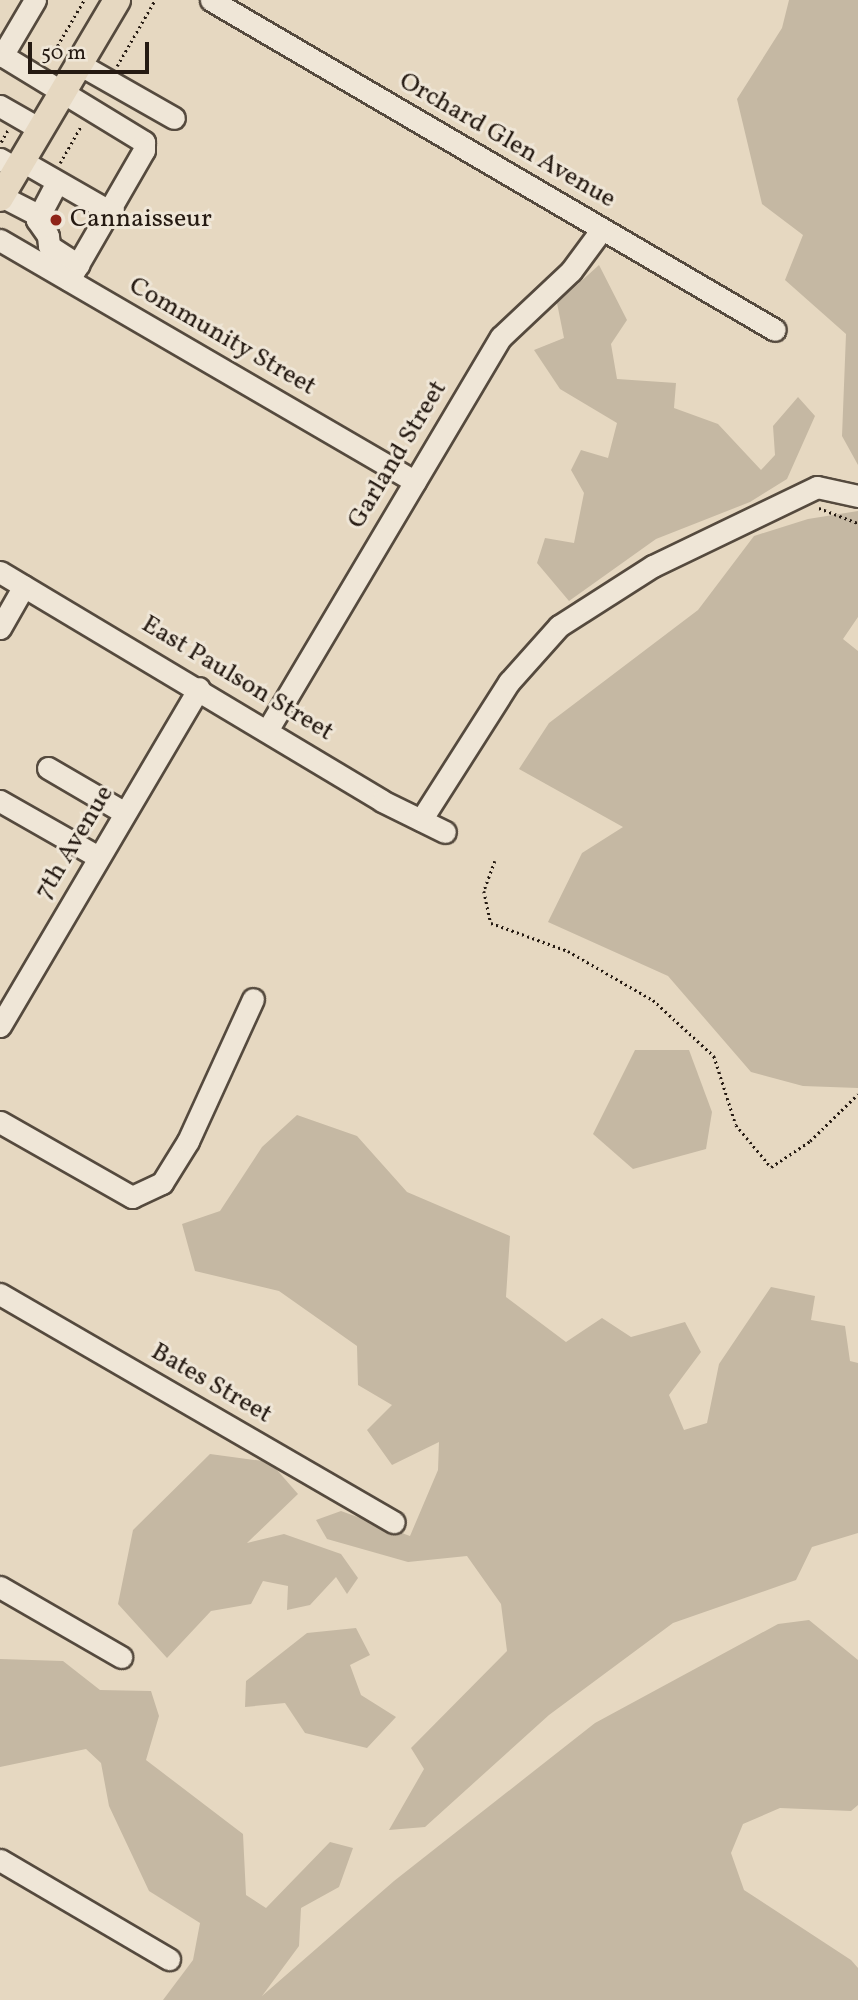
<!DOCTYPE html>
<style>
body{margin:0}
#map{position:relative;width:858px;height:2000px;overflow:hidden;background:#e6d8c1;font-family:Vollkorn,serif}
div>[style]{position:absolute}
.green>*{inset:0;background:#c5b8a3}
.path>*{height:2.5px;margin-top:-1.25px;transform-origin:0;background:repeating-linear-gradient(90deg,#251a12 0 2px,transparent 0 5.5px)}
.roads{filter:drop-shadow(2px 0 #554a3e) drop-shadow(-2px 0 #554a3e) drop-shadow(0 2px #554a3e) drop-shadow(0 -2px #554a3e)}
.minor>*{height:21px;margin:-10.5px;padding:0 10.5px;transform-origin:10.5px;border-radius:10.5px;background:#efe6d7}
.major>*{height:26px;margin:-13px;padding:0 13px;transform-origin:13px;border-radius:13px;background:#e6d8c1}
.dots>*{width:19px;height:19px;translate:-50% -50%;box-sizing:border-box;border:4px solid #efe6d7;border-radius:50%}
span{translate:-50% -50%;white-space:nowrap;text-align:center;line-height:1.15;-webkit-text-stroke:6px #efe6d7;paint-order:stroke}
.street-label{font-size:26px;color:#251a12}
.poi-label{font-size:26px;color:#251a12}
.left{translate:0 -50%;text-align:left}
.scale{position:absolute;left:28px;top:42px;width:121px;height:32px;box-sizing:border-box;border:4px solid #251a12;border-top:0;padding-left:9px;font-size:21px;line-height:24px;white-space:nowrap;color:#251a12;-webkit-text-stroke:5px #efe6d7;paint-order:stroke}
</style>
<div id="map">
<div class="green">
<i style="clip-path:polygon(789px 0,858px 0,858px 465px,842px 436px,846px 334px,785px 280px,803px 235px,762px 204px,737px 99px,782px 28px)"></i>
<i style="clip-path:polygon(599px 265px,627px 320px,611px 344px,617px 379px,676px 383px,674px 408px,718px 424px,761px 470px,775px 455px,773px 426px,798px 397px,815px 416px,787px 479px,750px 502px,656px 539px,569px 601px,537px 563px,545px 538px,574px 543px,584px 493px,571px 470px,581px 450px,608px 458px,617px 423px,560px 389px,534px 350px,564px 338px,557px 303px)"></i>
<i style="clip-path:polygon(858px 511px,858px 617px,843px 639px,858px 651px,858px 1088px,803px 1086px,751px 1072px,668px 976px,548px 922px,582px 853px,623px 827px,519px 769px,549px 723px,698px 610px,754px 536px,808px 519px)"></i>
<i style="clip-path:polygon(635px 1050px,689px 1050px,712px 1112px,706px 1149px,633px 1169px,593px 1134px)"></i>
<i style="clip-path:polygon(297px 1115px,357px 1136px,407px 1192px,510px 1236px,506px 1297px,566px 1342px,602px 1318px,631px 1337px,685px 1322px,701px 1352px,669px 1395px,684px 1430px,707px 1423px,719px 1364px,771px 1287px,815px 1296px,811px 1320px,845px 1326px,850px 1361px,858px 1363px,858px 1533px,812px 1547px,796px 1580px,673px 1623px,549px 1715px,425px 1827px,389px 1830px,424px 1769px,411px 1748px,507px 1651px,501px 1604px,467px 1556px,408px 1562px,327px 1539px,316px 1520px,341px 1511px,410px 1536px,438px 1470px,439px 1442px,392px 1465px,367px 1430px,392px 1405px,358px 1385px,357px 1346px,279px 1291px,195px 1271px,182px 1224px,220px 1211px,262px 1147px)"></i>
<i style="clip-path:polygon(210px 1454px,270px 1462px,298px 1494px,247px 1543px,284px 1534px,341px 1554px,358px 1578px,347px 1594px,336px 1577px,310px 1605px,287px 1610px,288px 1586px,263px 1581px,251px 1604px,211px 1611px,167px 1658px,118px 1604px,133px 1530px)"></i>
<i style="clip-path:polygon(809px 1620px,858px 1660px,858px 1805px,851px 1811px,780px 1808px,743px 1824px,731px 1853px,744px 1890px,851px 1960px,858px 1968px,858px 2000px,163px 2000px,193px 1960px,200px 1923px,149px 1891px,109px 1806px,101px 1763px,86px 1749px,0 1767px,0 1659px,63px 1661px,100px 1690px,151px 1691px,159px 1716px,146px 1760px,243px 1834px,246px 1895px,266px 1908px,330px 1842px,353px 1848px,339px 1887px,301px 1908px,299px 1946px,262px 1996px,394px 1881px,595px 1723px,778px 1624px)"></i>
<i style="clip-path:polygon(356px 1628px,370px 1655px,350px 1665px,361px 1695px,396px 1717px,367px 1748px,305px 1733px,285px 1703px,245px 1707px,246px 1681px,307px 1633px)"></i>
</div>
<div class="path">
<i style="left:49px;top:60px;width:69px;rotate:-59.7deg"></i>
<i style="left:117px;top:66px;width:76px;rotate:-60.1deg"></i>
<i style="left:1px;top:142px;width:14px;rotate:-60deg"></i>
<i style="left:60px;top:163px;width:43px;rotate:-60.4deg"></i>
<i style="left:819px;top:508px;width:42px;rotate:21deg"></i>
<i style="left:495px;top:861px;width:32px;rotate:110deg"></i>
<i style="left:484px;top:891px;width:33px;rotate:78deg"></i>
<i style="left:491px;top:923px;width:82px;rotate:20deg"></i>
<i style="left:568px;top:951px;width:98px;rotate:30deg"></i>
<i style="left:653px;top:1000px;width:83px;rotate:42.6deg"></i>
<i style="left:714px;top:1056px;width:72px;rotate:72.3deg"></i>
<i style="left:736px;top:1125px;width:55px;rotate:50.2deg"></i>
<i style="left:771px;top:1167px;width:47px;rotate:-33.7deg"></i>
<i style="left:810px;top:1141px;width:67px;rotate:-44.4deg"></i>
</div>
<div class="roads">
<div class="minor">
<i style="left:211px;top:0;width:653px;rotate:30.33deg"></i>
<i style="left:0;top:54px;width:169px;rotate:31.4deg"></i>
<i style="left:144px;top:142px;width:8px;rotate:90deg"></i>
<i style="left:144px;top:150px;width:150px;rotate:120deg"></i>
<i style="left:2px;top:56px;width:65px;rotate:-59.5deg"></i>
<i style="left:79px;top:64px;width:109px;rotate:29.6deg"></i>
<i style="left:0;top:106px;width:46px;rotate:29.9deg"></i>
<i style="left:0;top:159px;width:20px;rotate:30deg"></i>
<i style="left:22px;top:161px;width:100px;rotate:29.9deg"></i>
<i style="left:57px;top:182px;width:43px;rotate:117.8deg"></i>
<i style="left:37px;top:220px;width:19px;rotate:55deg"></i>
<i style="left:48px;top:236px;width:10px;rotate:84deg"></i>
<i style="left:49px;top:246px;width:35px;rotate:33deg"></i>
<i style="left:1px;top:196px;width:42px;rotate:27.2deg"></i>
<i style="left:0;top:240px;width:480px;rotate:30.2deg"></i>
<i style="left:0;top:572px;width:445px;rotate:30.9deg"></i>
<i style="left:382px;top:801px;width:70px;rotate:26.2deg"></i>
<i style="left:0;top:628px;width:48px;rotate:-60.3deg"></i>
<i style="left:268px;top:729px;width:456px;rotate:-59.3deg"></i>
<i style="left:501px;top:337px;width:96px;rotate:-43.3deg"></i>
<i style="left:571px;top:271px;width:52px;rotate:-53.6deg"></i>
<i style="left:48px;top:768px;width:89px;rotate:30.3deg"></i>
<i style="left:0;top:801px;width:113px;rotate:29.7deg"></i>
<i style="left:421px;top:820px;width:164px;rotate:-57.5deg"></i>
<i style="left:509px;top:682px;width:75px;rotate:-48.2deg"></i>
<i style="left:559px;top:626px;width:112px;rotate:-32.6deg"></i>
<i style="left:653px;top:566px;width:182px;rotate:-25.7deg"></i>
<i style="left:817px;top:487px;width:42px;rotate:12.4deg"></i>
<i style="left:0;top:1026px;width:392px;rotate:-59.5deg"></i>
<i style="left:0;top:1122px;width:152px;rotate:29.6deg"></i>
<i style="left:132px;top:1197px;width:33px;rotate:-25deg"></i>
<i style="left:162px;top:1183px;width:49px;rotate:-58.2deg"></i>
<i style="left:188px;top:1141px;width:156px;rotate:-65.4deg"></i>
<i style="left:0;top:1294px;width:455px;rotate:30.1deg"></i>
<i style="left:0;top:1587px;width:140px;rotate:30deg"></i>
<i style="left:0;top:1860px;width:196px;rotate:30.4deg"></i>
</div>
<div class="major">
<i style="left:0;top:198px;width:230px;rotate:-59.4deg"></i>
</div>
</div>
<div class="dots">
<i style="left:56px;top:220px;background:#8f2418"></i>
</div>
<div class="street-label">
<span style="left:507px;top:141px;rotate:30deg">Orchard Glen Avenue</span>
<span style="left:222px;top:337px;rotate:30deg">Community Street</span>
<span style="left:398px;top:455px;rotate:-59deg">Garland Street</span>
<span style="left:237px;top:679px;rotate:31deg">East Paulson Street</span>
<span style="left:75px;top:843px;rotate:-59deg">7th Avenue</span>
<span style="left:211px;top:1384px;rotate:30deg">Bates Street</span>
</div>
<div class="poi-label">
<span class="left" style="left:70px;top:220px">Cannaisseur</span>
</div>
<div class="scale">50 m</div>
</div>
